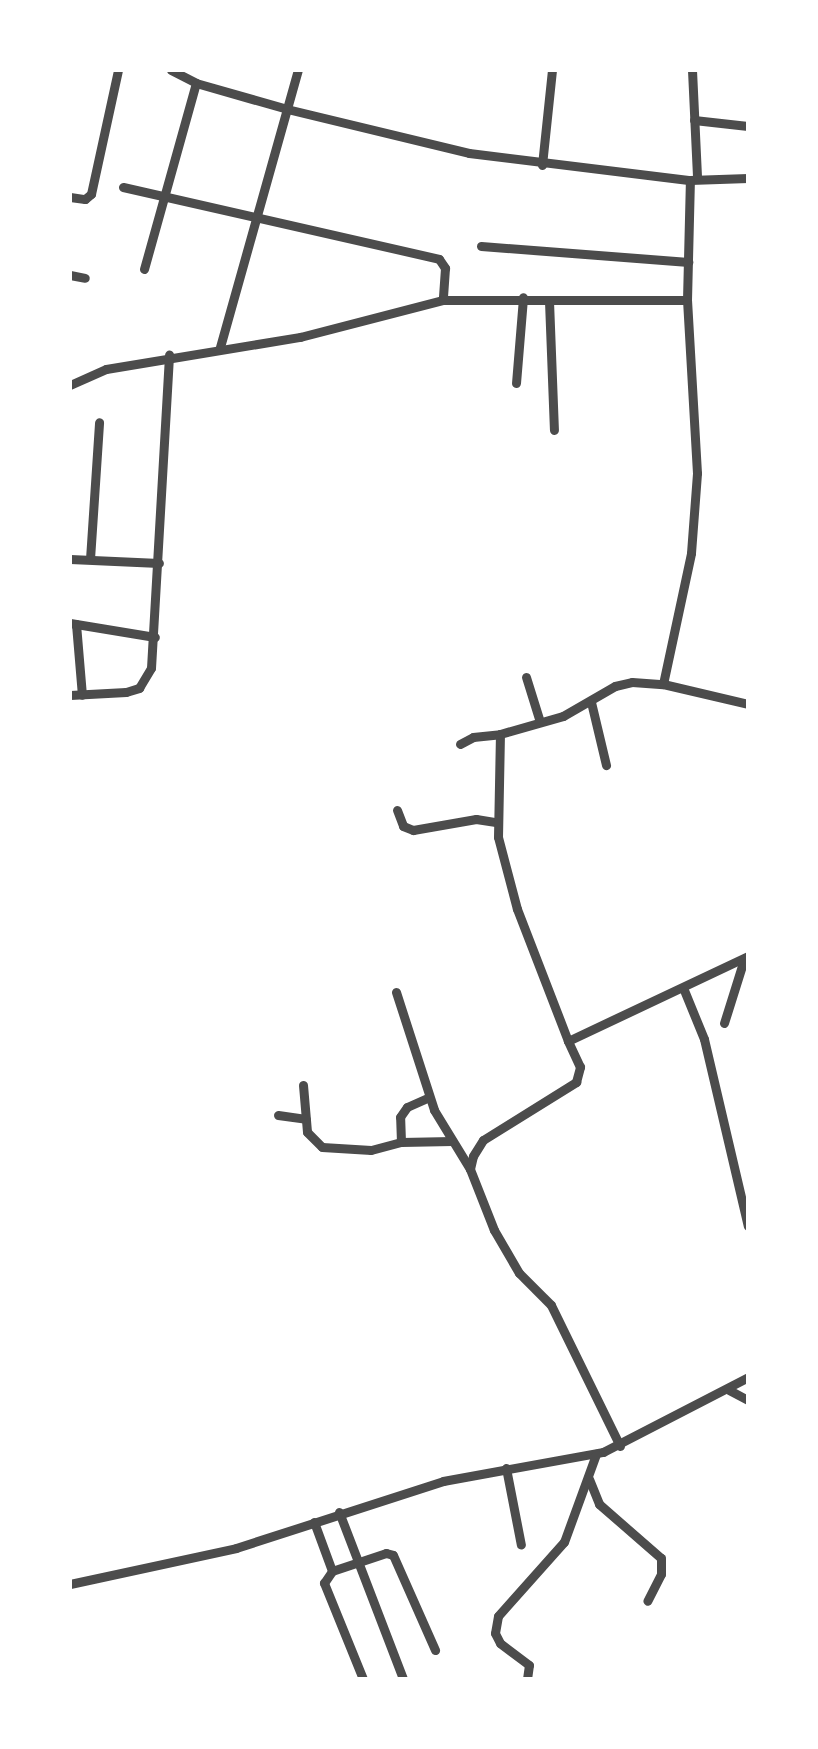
<!DOCTYPE html>
<style>
body{margin:0}
#map{position:relative;width:818px;height:1749px;overflow:hidden;background:#fff;font-family:Overpass,sans-serif}
div>[style]{position:absolute}
.minor>*{height:9px;margin:-4.5px;padding:0 4.5px;transform-origin:4.5px;border-radius:4.5px;background:#4c4c4c}
span{translate:-50% -50%;white-space:nowrap;text-align:center;line-height:1.15;-webkit-text-stroke:9px #fff;paint-order:stroke}
.frame{position:absolute;inset:0;border:72px solid #fff;pointer-events:none}
</style>
<div id="map">
<div class="minor">
<i style="left:171px;top:70px;width:28px;rotate:27deg"></i>
<i style="left:196px;top:83px;width:95px;rotate:15.9deg"></i>
<i style="left:287px;top:109px;width:187px;rotate:13.6deg"></i>
<i style="left:469px;top:153px;width:223px;rotate:7deg"></i>
<i style="left:690px;top:180px;width:58px;rotate:-2deg"></i>
<i style="left:692px;top:70px;width:107px;rotate:87.3deg"></i>
<i style="left:694px;top:120px;width:54px;rotate:6.3deg"></i>
<i style="left:542px;top:165px;width:96px;rotate:-84deg"></i>
<i style="left:123px;top:187px;width:324px;rotate:12.8deg"></i>
<i style="left:439px;top:259px;width:11px;rotate:56deg"></i>
<i style="left:445px;top:268px;width:32px;rotate:94deg"></i>
<i style="left:70px;top:197px;width:15px;rotate:8deg"></i>
<i style="left:85px;top:199px;width:8px;rotate:-40deg"></i>
<i style="left:91px;top:194px;width:127px;rotate:-77.7deg"></i>
<i style="left:481px;top:246px;width:208px;rotate:4.4deg"></i>
<i style="left:144px;top:269px;width:193px;rotate:-74.4deg"></i>
<i style="left:70px;top:275px;width:15px;rotate:11deg"></i>
<i style="left:549px;top:301px;width:129px;rotate:87.8deg"></i>
<i style="left:220px;top:347px;width:288px;rotate:-74.3deg"></i>
<i style="left:516px;top:383px;width:86px;rotate:-85.3deg"></i>
<i style="left:70px;top:385px;width:39px;rotate:-24deg"></i>
<i style="left:106px;top:369px;width:197px;rotate:-9.4deg"></i>
<i style="left:300px;top:337px;width:148px;rotate:-14.5deg"></i>
<i style="left:443px;top:300px;width:244px"></i>
<i style="left:70px;top:559px;width:89px;rotate:2.6deg"></i>
<i style="left:90px;top:559px;width:137px;rotate:-86.2deg"></i>
<i style="left:70px;top:623px;width:86px;rotate:9.4deg"></i>
<i style="left:76px;top:624px;width:71px;rotate:85.2deg"></i>
<i style="left:526px;top:677px;width:47px;rotate:72.7deg"></i>
<i style="left:663px;top:684px;width:134px;rotate:-77.9deg"></i>
<i style="left:691px;top:553px;width:80px;rotate:-85.7deg"></i>
<i style="left:697px;top:473px;width:173px;rotate:-93.3deg"></i>
<i style="left:687px;top:300px;width:120px;rotate:-88.6deg"></i>
<i style="left:70px;top:695px;width:56px;rotate:-3.1deg"></i>
<i style="left:126px;top:692px;width:14px;rotate:-17deg"></i>
<i style="left:139px;top:688px;width:23px;rotate:-59deg"></i>
<i style="left:151px;top:668px;width:314px;rotate:-86.7deg"></i>
<i style="left:591px;top:702px;width:65px;rotate:76.6deg"></i>
<i style="left:460px;top:744px;width:15px;rotate:-28deg"></i>
<i style="left:473px;top:737px;width:27px;rotate:-6deg"></i>
<i style="left:397px;top:810px;width:17px;rotate:69deg"></i>
<i style="left:403px;top:826px;width:11px;rotate:22deg"></i>
<i style="left:413px;top:830px;width:64px;rotate:-9.9deg"></i>
<i style="left:476px;top:819px;width:20px;rotate:9deg"></i>
<i style="left:684px;top:990px;width:53px;rotate:67.8deg"></i>
<i style="left:704px;top:1039px;width:192px;rotate:76.8deg"></i>
<i style="left:396px;top:992px;width:124px;rotate:72.1deg"></i>
<i style="left:434px;top:1110px;width:69px;rotate:58.6deg"></i>
<i style="left:724px;top:1023px;width:67px;rotate:-72.6deg"></i>
<i style="left:568px;top:1041px;width:142px;rotate:-111.1deg"></i>
<i style="left:517px;top:909px;width:74px;rotate:-104.8deg"></i>
<i style="left:498px;top:837px;width:103px;rotate:-88.9deg"></i>
<i style="left:500px;top:734px;width:66px;rotate:-15.9deg"></i>
<i style="left:563px;top:716px;width:60px;rotate:-30deg"></i>
<i style="left:615px;top:686px;width:17px;rotate:-13deg"></i>
<i style="left:632px;top:682px;width:31px;rotate:4deg"></i>
<i style="left:663px;top:684px;width:87px;rotate:13.2deg"></i>
<i style="left:303px;top:1085px;width:47px;rotate:85.1deg"></i>
<i style="left:307px;top:1132px;width:21px;rotate:45deg"></i>
<i style="left:322px;top:1147px;width:49px;rotate:3.5deg"></i>
<i style="left:371px;top:1150px;width:31px;rotate:-15deg"></i>
<i style="left:401px;top:1142px;width:51px;rotate:-1.1deg"></i>
<i style="left:278px;top:1115px;width:28px;rotate:8deg"></i>
<i style="left:401px;top:1142px;width:25px;rotate:-92deg"></i>
<i style="left:400px;top:1117px;width:12px;rotate:-55deg"></i>
<i style="left:407px;top:1107px;width:24px;rotate:-24deg"></i>
<i style="left:729px;top:1390px;width:21px;rotate:28deg"></i>
<i style="left:620px;top:1446px;width:157px;rotate:-116.1deg"></i>
<i style="left:551px;top:1305px;width:45px;rotate:-135deg"></i>
<i style="left:519px;top:1273px;width:50px;rotate:-120.2deg"></i>
<i style="left:494px;top:1230px;width:66px;rotate:-111.5deg"></i>
<i style="left:470px;top:1169px;width:13px;rotate:-77deg"></i>
<i style="left:473px;top:1156px;width:19px;rotate:-58deg"></i>
<i style="left:483px;top:1140px;width:110px;rotate:-31.9deg"></i>
<i style="left:576px;top:1082px;width:16px;rotate:-75deg"></i>
<i style="left:580px;top:1067px;width:29px;rotate:-115deg"></i>
<i style="left:568px;top:1041px;width:199px;rotate:-25.3deg"></i>
<i style="left:506px;top:1468px;width:78px;rotate:79deg"></i>
<i style="left:589px;top:1479px;width:27px;rotate:68deg"></i>
<i style="left:599px;top:1504px;width:82px;rotate:41.1deg"></i>
<i style="left:661px;top:1558px;width:16px;rotate:90deg"></i>
<i style="left:661px;top:1574px;width:30px;rotate:117deg"></i>
<i style="left:339px;top:1512px;width:179px;rotate:69deg"></i>
<i style="left:314px;top:1522px;width:52px;rotate:69.8deg"></i>
<i style="left:70px;top:1584px;width:170px;rotate:-12.2deg"></i>
<i style="left:236px;top:1548px;width:218px;rotate:-17.9deg"></i>
<i style="left:443px;top:1481px;width:163px;rotate:-10.3deg"></i>
<i style="left:603px;top:1452px;width:163px;rotate:-27.3deg"></i>
<i style="left:363px;top:1679px;width:104px;rotate:-112.1deg"></i>
<i style="left:324px;top:1583px;width:14px;rotate:-56deg"></i>
<i style="left:332px;top:1571px;width:57px;rotate:-18.4deg"></i>
<i style="left:386px;top:1553px;width:7px;rotate:16deg"></i>
<i style="left:393px;top:1555px;width:104px;rotate:66.1deg"></i>
<i style="left:527px;top:1679px;width:14px;rotate:-82deg"></i>
<i style="left:529px;top:1665px;width:36px;rotate:-143deg"></i>
<i style="left:500px;top:1643px;width:11px;rotate:-117deg"></i>
<i style="left:495px;top:1633px;width:17px;rotate:-80deg"></i>
<i style="left:498px;top:1616px;width:99px;rotate:-48.3deg"></i>
<i style="left:564px;top:1542px;width:94px;rotate:-70deg"></i>
</div>
<div class="frame"></div>
</div>
